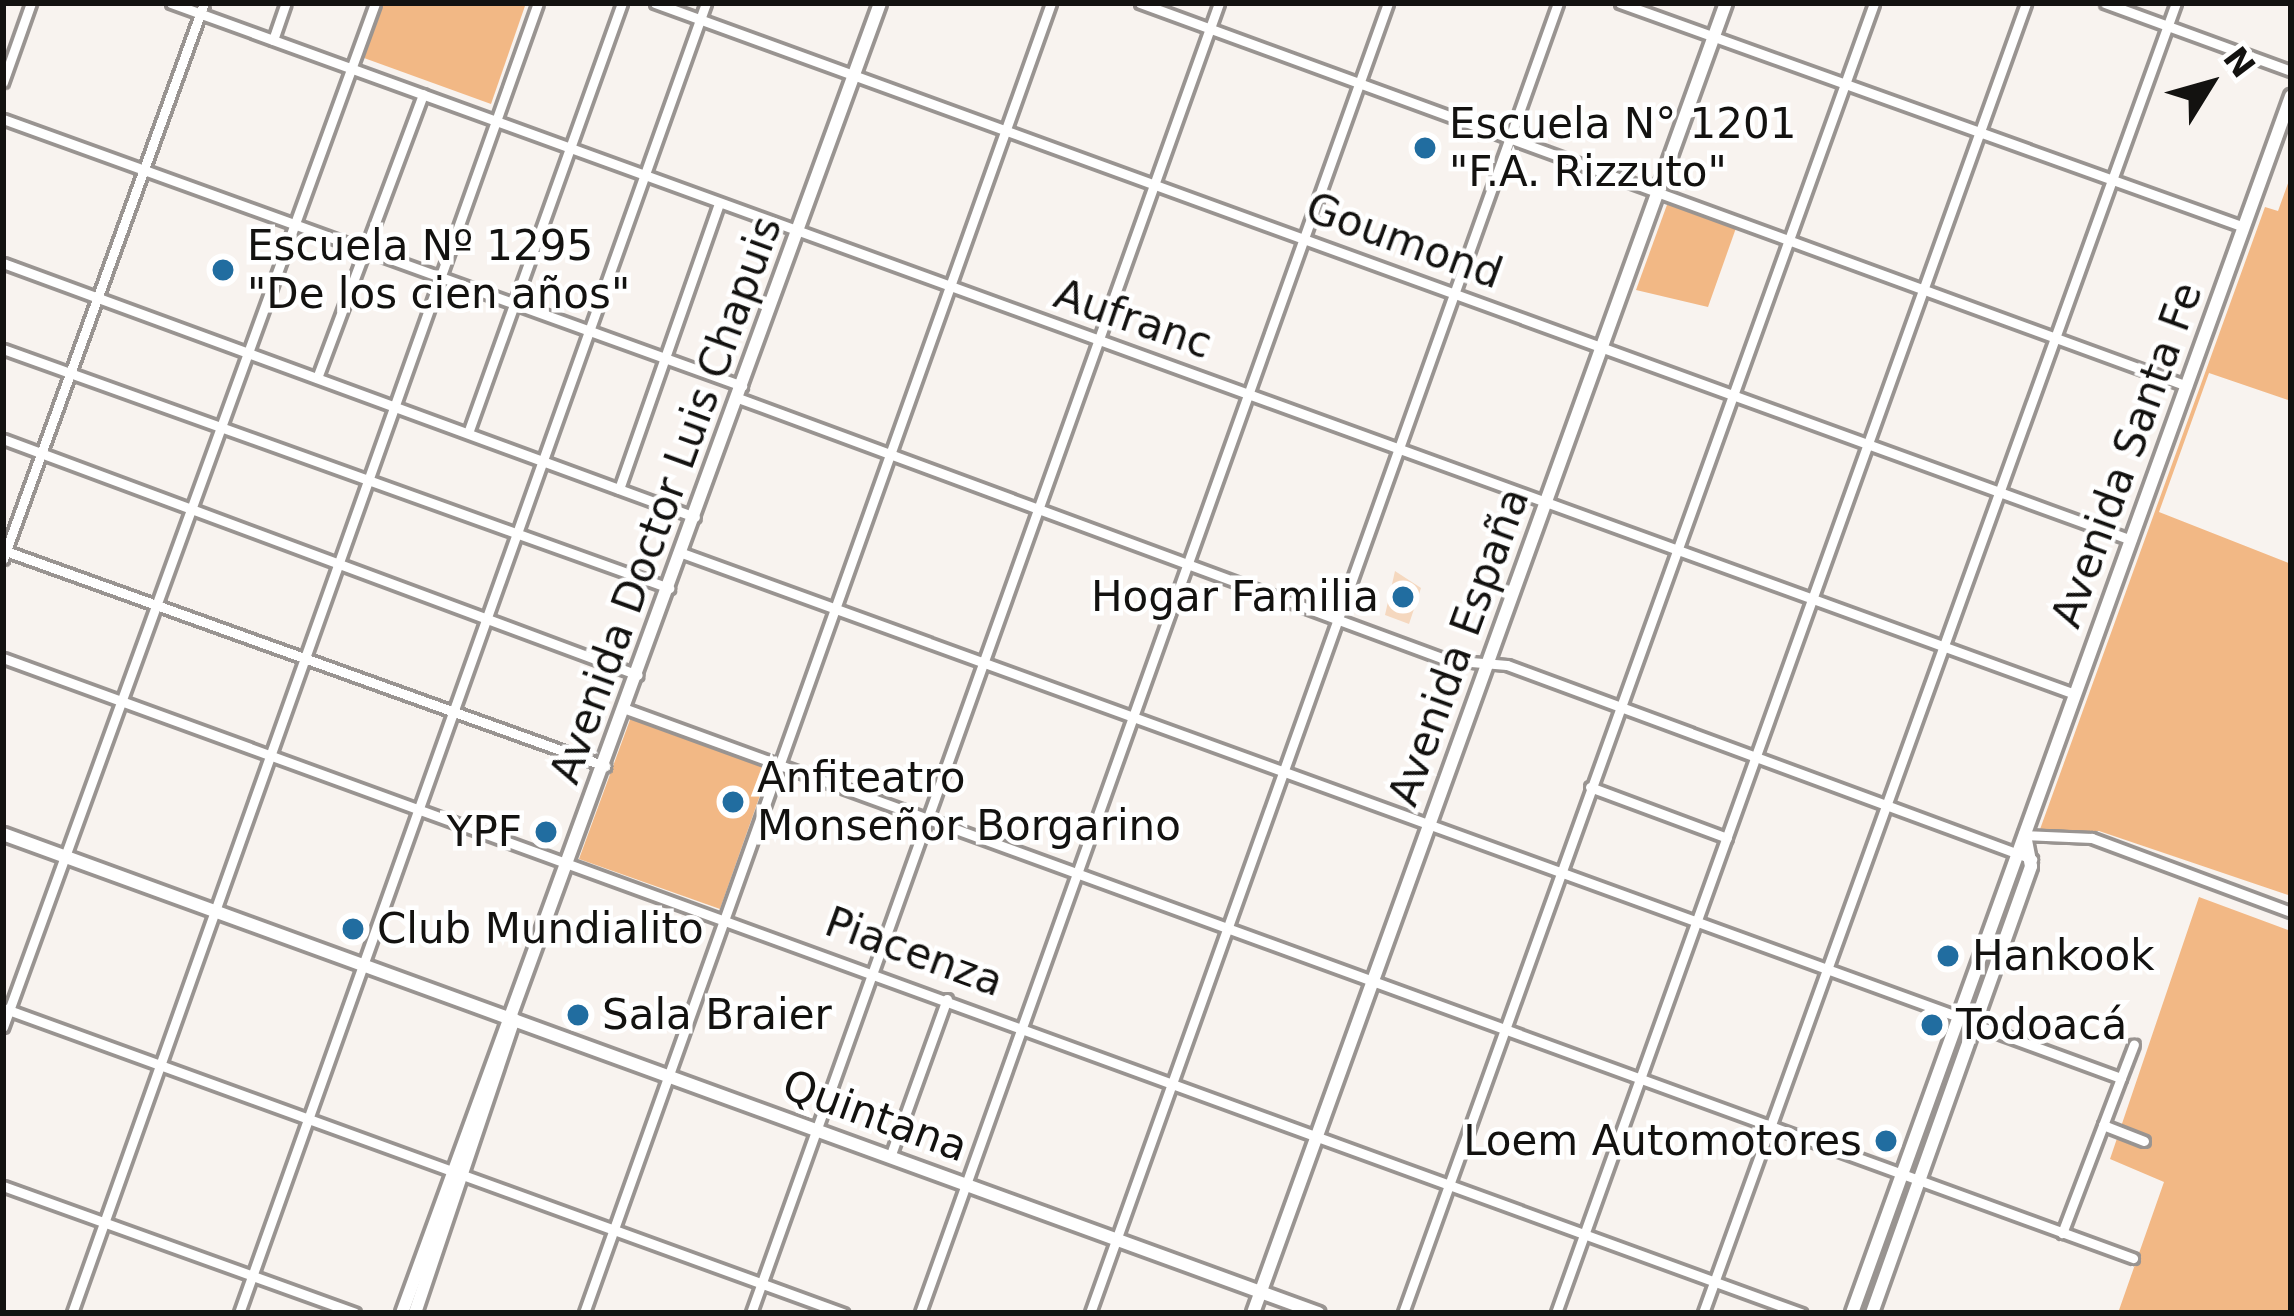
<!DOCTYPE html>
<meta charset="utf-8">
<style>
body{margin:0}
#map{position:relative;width:2294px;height:1316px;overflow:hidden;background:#f8f3ef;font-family:"DejaVu Sans",sans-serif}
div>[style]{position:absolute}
.green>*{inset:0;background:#f2b885}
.building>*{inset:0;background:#f5d8bf}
.roads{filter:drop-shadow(3px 0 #999491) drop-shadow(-3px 0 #999491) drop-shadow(0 3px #999491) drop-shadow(0 -3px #999491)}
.street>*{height:9px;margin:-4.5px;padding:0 4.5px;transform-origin:4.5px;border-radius:4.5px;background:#fff}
.secondary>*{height:12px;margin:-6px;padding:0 6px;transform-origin:6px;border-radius:6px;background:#fff}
.dots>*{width:33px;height:33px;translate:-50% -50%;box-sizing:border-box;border:6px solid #fff;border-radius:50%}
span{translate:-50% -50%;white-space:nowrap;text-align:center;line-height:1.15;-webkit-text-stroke:9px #fff;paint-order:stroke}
.poi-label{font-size:42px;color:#131210}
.left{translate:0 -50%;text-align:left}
.right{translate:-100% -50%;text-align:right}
.street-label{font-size:42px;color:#131210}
.frame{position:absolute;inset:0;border:6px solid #131210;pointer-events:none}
.north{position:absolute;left:2150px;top:24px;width:120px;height:120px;-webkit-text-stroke:9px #fff;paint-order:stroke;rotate:53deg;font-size:33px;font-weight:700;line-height:48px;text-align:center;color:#131210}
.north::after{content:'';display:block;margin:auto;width:42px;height:54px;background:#131210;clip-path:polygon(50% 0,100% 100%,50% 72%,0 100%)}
</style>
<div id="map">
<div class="green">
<i style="clip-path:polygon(383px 3px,526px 3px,491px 104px,364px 58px)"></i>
<i style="clip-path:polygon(2291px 175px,2291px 401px,2209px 373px,2159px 512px,2291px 564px,2291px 896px,2099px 831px,2039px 832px,2265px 207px,2278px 211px)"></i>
<i style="clip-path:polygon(1668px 202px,1736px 228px,1708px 307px,1636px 290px)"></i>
<i style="clip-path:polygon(631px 717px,770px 767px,720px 909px,579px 859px)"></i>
<i style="clip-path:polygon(2199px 897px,2291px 931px,2291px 1313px,2118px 1313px,2164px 1182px,2110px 1159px)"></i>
</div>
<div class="building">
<i style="clip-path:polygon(1395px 571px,1421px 588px,1409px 624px,1385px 615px)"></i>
</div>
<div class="roads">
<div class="street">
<i style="left:171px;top:3px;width:2026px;rotate:19.95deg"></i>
<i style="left:655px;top:3px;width:1571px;rotate:19.99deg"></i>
<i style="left:1140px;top:3px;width:1115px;rotate:20.09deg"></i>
<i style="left:1620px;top:3px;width:663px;rotate:19.75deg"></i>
<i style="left:2105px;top:3px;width:198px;rotate:20.1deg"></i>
<i style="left:273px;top:40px;width:39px;rotate:-71deg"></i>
<i style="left:3px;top:82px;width:84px;rotate:-70.5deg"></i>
<i style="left:3px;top:119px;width:786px;rotate:19.86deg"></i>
<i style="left:3px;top:263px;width:737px;rotate:20.16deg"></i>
<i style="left:3px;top:349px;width:708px;rotate:19.74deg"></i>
<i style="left:317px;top:378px;width:303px;rotate:-69.5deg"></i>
<i style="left:738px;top:398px;width:756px;rotate:20.28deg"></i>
<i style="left:1447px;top:660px;width:60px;rotate:4.8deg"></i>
<i style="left:1507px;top:665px;width:560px;rotate:20.28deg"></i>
<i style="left:468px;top:433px;width:457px;rotate:-70.3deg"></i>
<i style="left:3px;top:439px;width:677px;rotate:20.39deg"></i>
<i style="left:619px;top:489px;width:303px;rotate:-70.7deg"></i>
<i style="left:3px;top:550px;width:640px;rotate:19.74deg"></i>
<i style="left:682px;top:553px;width:1359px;rotate:19.97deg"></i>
<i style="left:3px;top:559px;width:591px;rotate:-70.12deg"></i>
<i style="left:3px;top:658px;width:1914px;rotate:20.02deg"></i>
<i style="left:626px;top:709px;width:1604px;rotate:20.02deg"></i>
<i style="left:1590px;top:787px;width:146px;rotate:20.4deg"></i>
<i style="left:2025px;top:835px;width:67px;rotate:2.6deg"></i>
<i style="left:2092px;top:838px;width:212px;rotate:20.4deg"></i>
<i style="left:3px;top:1008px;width:894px;rotate:19.96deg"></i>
<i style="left:1976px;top:1025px;width:154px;rotate:20.1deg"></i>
<i style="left:2121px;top:1078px;width:166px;rotate:110.8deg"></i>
<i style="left:3px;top:1027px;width:1089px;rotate:-70.03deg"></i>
<i style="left:2121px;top:1078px;width:36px;rotate:-69deg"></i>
<i style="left:2103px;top:1125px;width:44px;rotate:21.3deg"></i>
<i style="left:890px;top:1157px;width:168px;rotate:-70.2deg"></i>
<i style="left:3px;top:1186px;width:374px;rotate:19.8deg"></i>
<i style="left:72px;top:1313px;width:1390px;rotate:-70.42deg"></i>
<i style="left:239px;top:1313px;width:1391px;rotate:-70.38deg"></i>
<i style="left:584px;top:1313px;width:1391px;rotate:-70.38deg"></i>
<i style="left:751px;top:1313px;width:1391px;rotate:-70.34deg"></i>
<i style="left:920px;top:1313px;width:1391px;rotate:-70.34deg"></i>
<i style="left:1090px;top:1313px;width:1391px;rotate:-70.34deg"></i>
<i style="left:1403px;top:1313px;width:1392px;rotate:-70.22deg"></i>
<i style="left:1556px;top:1313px;width:1392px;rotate:-70.26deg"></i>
<i style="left:1703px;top:1313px;width:1393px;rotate:-70.15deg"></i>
</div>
<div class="secondary">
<i style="left:3px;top:834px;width:1400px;rotate:20.01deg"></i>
<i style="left:402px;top:1313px;width:1394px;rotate:-69.95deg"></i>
<i style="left:415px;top:1313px;width:310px;rotate:-71.4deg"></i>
<i style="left:1253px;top:1313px;width:1393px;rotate:-70.15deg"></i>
<i style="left:1852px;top:1313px;width:1294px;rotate:-70.16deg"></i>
<i style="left:1872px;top:1313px;width:474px;rotate:-70.4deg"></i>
<i style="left:2031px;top:866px;width:32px;rotate:-101deg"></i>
</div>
</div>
<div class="dots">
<i style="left:1425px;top:148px;background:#216da0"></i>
<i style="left:223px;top:270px;background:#216da0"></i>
<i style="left:1403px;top:597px;background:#216da0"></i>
<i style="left:733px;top:802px;background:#216da0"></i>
<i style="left:546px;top:832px;background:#216da0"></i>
<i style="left:353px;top:929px;background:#216da0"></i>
<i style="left:1948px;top:956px;background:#216da0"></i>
<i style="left:578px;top:1015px;background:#216da0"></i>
<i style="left:1932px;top:1025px;background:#216da0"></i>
<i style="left:1886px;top:1141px;background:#216da0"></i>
</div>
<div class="poi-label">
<span class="left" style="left:1449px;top:148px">Escuela N° 1201<br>"F.A. Rizzuto"</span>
<span class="left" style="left:247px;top:270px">Escuela Nº 1295<br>"De los cien años"</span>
<span class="right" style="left:1379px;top:597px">Hogar Familia</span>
<span class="left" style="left:757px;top:802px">Anfiteatro<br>Monseñor Borgarino</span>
<span class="right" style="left:522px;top:832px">YPF</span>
<span class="left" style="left:377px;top:929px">Club Mundialito</span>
<span class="left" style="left:1972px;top:956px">Hankook</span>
<span class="left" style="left:602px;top:1015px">Sala Braier</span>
<span class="left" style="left:1956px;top:1025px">Todoacá</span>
<span class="right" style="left:1862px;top:1141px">Loem Automotores</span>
</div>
<div class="street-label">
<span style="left:1404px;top:241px;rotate:20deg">Goumond</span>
<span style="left:1133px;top:319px;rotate:19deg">Aufranc</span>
<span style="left:2127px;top:455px;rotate:-70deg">Avenida Santa Fe</span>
<span style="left:666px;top:500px;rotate:-70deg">Avenida Doctor Luis Chapuis</span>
<span style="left:1459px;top:647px;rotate:-70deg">Avenida España</span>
<span style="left:914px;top:952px;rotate:20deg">Piacenza</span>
<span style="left:875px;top:1116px;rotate:20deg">Quintana</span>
</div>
<div class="frame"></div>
<div class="north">N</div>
</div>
